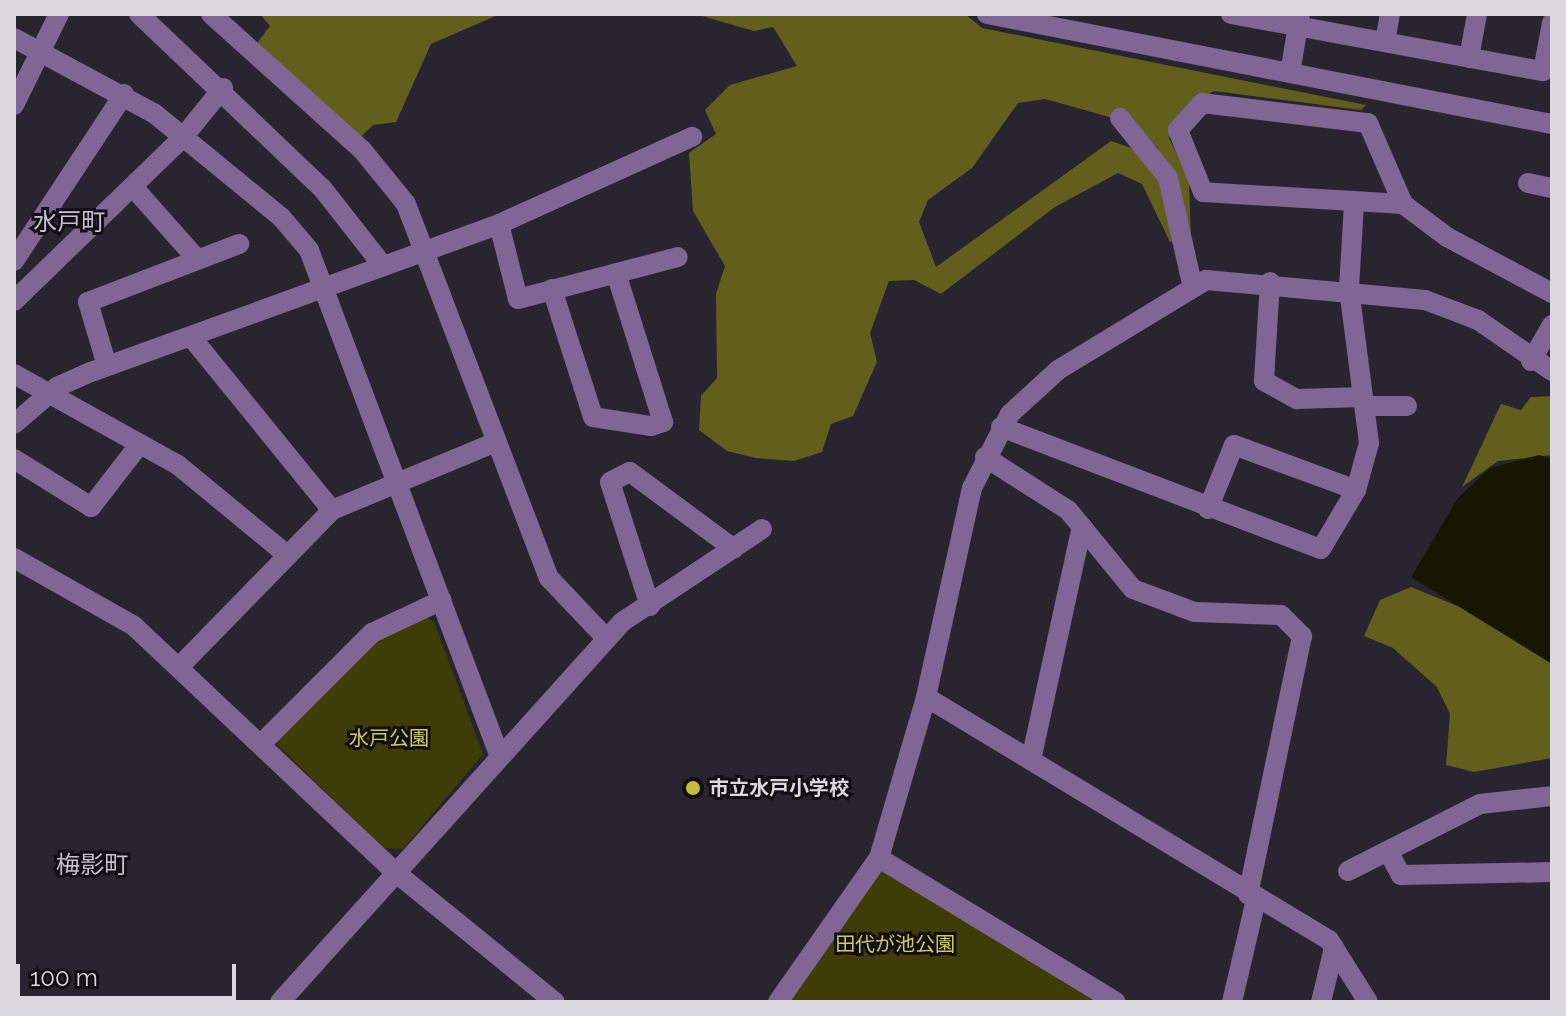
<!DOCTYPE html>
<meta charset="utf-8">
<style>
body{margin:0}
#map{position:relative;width:1566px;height:1016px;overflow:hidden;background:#2a2430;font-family:Raleway,"Noto Sans JP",sans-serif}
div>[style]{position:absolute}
.green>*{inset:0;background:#3f3c07}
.forest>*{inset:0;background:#625f1c}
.water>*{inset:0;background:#181600}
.minor>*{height:20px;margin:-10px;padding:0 10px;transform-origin:10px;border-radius:10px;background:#806694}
.dots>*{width:22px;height:22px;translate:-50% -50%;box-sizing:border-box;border:4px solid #110f14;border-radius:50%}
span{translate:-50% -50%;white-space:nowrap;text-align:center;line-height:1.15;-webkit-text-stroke:6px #110f14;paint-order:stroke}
.park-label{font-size:20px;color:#d1cb56}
.poi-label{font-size:20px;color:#ddd8e0;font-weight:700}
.left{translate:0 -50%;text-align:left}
.quarter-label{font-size:24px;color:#c7bfce}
.frame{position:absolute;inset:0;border:16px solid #ddd8e0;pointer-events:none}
.scale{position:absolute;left:16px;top:964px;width:220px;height:36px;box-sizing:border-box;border:4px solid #ddd8e0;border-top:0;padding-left:10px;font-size:24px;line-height:28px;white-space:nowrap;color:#ddd8e0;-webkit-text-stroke:6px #110f14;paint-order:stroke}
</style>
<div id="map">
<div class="green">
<i style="clip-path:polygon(423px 615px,434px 622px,483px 754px,403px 849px,383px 848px,277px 744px,279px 733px,374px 638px)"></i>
<i style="clip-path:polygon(880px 863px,1105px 1002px,783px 1002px)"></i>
</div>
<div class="forest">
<i style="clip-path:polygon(260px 14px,500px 14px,431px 44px,396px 122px,373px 125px,351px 146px,251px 51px,270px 26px)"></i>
<i style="clip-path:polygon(695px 14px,965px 14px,982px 28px,1366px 105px,1361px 110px,1214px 91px,1196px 101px,1169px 138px,1189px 179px,1191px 243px,1179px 187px,1157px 147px,1131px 123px,1045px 99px,1018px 103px,972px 168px,928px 200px,919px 222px,936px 267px,1111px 141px,1137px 150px,1165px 191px,1177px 240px,1170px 242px,1142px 184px,1118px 173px,1055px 207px,941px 294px,914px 280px,889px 281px,870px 333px,877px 362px,853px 416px,831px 424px,822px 452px,794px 461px,756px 458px,727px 451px,699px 430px,701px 396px,717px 378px,716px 294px,725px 266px,693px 211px,689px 153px,716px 134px,705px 110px,730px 85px,797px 66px,773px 27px,754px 31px)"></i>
<i style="clip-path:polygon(1552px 396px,1552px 455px,1498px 461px,1462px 487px,1501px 404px,1521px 410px,1531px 397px)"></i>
<i style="clip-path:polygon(1411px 587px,1552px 645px,1552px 758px,1474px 772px,1446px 765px,1450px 714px,1437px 687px,1393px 648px,1364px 636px,1380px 600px)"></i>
</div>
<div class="water">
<i style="clip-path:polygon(1539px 455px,1552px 459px,1552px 664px,1411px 577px,1458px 498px,1490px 468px)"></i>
</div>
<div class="minor">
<i style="left:139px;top:14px;width:253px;rotate:43.6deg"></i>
<i style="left:322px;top:188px;width:94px;rotate:51.9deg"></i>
<i style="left:211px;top:14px;width:205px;rotate:42deg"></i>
<i style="left:363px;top:151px;width:68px;rotate:50.9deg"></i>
<i style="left:406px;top:204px;width:400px;rotate:69.1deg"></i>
<i style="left:549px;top:578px;width:83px;rotate:46.5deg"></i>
<i style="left:987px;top:14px;width:576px;rotate:11.02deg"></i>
<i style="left:1231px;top:14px;width:317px;rotate:10.4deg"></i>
<i style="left:1543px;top:71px;width:49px;rotate:-79.4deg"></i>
<i style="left:14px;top:38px;width:160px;rotate:28.3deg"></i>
<i style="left:155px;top:114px;width:163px;rotate:39.3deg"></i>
<i style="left:281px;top:217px;width:43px;rotate:49.7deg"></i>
<i style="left:309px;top:250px;width:542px;rotate:69.36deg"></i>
<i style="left:1385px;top:42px;width:28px;rotate:-80deg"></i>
<i style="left:1469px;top:58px;width:45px;rotate:-79.7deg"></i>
<i style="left:1290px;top:73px;width:60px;rotate:-80.4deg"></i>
<i style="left:14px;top:105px;width:102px;rotate:-63.7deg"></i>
<i style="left:1120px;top:118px;width:77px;rotate:51.3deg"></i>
<i style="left:1168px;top:178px;width:113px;rotate:77.2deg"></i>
<i style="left:1528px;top:183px;width:25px;rotate:12deg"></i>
<i style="left:133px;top:187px;width:96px;rotate:48.4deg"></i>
<i style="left:1403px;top:204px;width:200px;rotate:-176.6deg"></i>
<i style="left:1203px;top:192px;width:67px;rotate:-112deg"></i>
<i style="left:1178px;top:130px;width:36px;rotate:-48deg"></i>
<i style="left:1202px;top:103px;width:167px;rotate:6.9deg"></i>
<i style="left:1368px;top:123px;width:88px;rotate:66.6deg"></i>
<i style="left:1403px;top:204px;width:55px;rotate:36.9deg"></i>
<i style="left:1447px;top:237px;width:119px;rotate:28.1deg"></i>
<i style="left:499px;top:224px;width:77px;rotate:75.8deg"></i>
<i style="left:518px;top:299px;width:165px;rotate:-14.7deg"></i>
<i style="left:14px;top:261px;width:200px;rotate:-56.6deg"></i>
<i style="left:1270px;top:282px;width:99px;rotate:93.5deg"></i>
<i style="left:1264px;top:381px;width:38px;rotate:29deg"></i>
<i style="left:1297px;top:399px;width:66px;rotate:-1.7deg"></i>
<i style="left:552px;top:289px;width:134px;rotate:72.2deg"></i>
<i style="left:593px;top:417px;width:59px;rotate:8.8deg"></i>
<i style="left:651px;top:426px;width:13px;rotate:-18deg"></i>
<i style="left:663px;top:422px;width:156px;rotate:-107.5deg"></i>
<i style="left:14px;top:301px;width:237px;rotate:-44.1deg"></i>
<i style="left:184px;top:136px;width:62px;rotate:-50.9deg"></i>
<i style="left:192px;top:338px;width:222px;rotate:50.9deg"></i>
<i style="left:1531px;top:361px;width:42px;rotate:-59.7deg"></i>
<i style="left:107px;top:366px;width:67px;rotate:-106.5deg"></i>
<i style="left:88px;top:302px;width:162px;rotate:-21deg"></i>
<i style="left:14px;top:374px;width:188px;rotate:29deg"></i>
<i style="left:178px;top:465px;width:141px;rotate:39.5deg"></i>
<i style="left:1365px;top:406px;width:42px"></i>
<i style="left:14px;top:424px;width:57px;rotate:-40.7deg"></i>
<i style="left:57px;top:387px;width:37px;rotate:-24deg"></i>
<i style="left:91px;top:372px;width:434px;rotate:-19.9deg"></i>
<i style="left:499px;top:224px;width:212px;rotate:-24.3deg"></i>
<i style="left:1001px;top:427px;width:342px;rotate:20.9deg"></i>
<i style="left:1321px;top:549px;width:69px;rotate:-59.3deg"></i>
<i style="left:1356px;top:490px;width:49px;rotate:-74.5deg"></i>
<i style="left:1369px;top:443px;width:156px;rotate:-97.4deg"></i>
<i style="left:1349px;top:288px;width:84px;rotate:-86.6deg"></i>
<i style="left:985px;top:457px;width:98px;rotate:32.6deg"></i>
<i style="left:1068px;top:510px;width:102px;rotate:50.6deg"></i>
<i style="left:1133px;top:589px;width:66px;rotate:20.4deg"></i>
<i style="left:1195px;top:612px;width:86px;rotate:2deg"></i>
<i style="left:1281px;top:615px;width:30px;rotate:45deg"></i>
<i style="left:1302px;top:636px;width:264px;rotate:101.8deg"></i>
<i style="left:14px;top:459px;width:91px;rotate:31.9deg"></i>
<i style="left:91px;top:507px;width:78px;rotate:-52.3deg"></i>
<i style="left:1208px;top:509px;width:69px;rotate:-67.9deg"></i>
<i style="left:1234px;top:445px;width:130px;rotate:20.2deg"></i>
<i style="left:14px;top:558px;width:138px;rotate:29.5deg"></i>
<i style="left:134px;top:626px;width:359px;rotate:43.3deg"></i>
<i style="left:395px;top:872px;width:206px;rotate:39.1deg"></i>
<i style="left:650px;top:606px;width:130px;rotate:-107.9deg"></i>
<i style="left:610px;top:482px;width:22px;rotate:-27deg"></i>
<i style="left:630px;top:472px;width:129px;rotate:36.5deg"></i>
<i style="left:179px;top:667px;width:219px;rotate:-45.7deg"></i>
<i style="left:332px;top:510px;width:178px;rotate:-22.5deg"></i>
<i style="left:926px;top:697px;width:471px;rotate:31.1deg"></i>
<i style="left:1329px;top:940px;width:73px;rotate:57.8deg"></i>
<i style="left:262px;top:743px;width:156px;rotate:-45deg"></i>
<i style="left:372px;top:633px;width:77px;rotate:-25.2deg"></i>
<i style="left:1031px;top:760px;width:239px;rotate:-77.7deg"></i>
<i style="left:1388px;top:851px;width:27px;rotate:62deg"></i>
<i style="left:1401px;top:875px;width:151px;rotate:-1.1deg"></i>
<i style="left:879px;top:858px;width:277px;rotate:31.3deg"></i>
<i style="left:1348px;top:871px;width:148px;rotate:-26.9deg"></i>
<i style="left:1480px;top:804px;width:72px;rotate:-6.3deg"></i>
<i style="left:280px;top:1002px;width:511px;rotate:-48.01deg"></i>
<i style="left:622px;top:622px;width:168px;rotate:-33.6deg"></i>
<i style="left:778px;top:1002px;width:176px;rotate:-55deg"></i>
<i style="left:879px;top:858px;width:168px;rotate:-73.7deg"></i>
<i style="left:926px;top:697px;width:214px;rotate:-77.6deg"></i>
<i style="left:972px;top:488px;width:83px;rotate:-62.8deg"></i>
<i style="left:1010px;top:414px;width:65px;rotate:-42.5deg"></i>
<i style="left:1058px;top:370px;width:173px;rotate:-31.3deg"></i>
<i style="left:1206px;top:280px;width:220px;rotate:5.2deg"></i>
<i style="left:1425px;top:300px;width:57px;rotate:20.7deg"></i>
<i style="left:1478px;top:320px;width:90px;rotate:34.6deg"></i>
<i style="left:1232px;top:1002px;width:105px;rotate:-76.8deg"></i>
<i style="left:1321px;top:1002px;width:56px;rotate:-76.5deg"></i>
</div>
<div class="dots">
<i style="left:693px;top:788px;background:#c3bd3e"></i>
</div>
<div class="park-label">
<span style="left:389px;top:738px">水戸公園</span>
<span style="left:895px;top:944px">田代が池公園</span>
</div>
<div class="poi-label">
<span class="left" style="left:709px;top:788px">市立水戸小学校</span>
</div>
<div class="quarter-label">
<span style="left:69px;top:222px">水戸町</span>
<span style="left:92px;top:865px">梅影町</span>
</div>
<div class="frame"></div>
<div class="scale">100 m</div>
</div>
